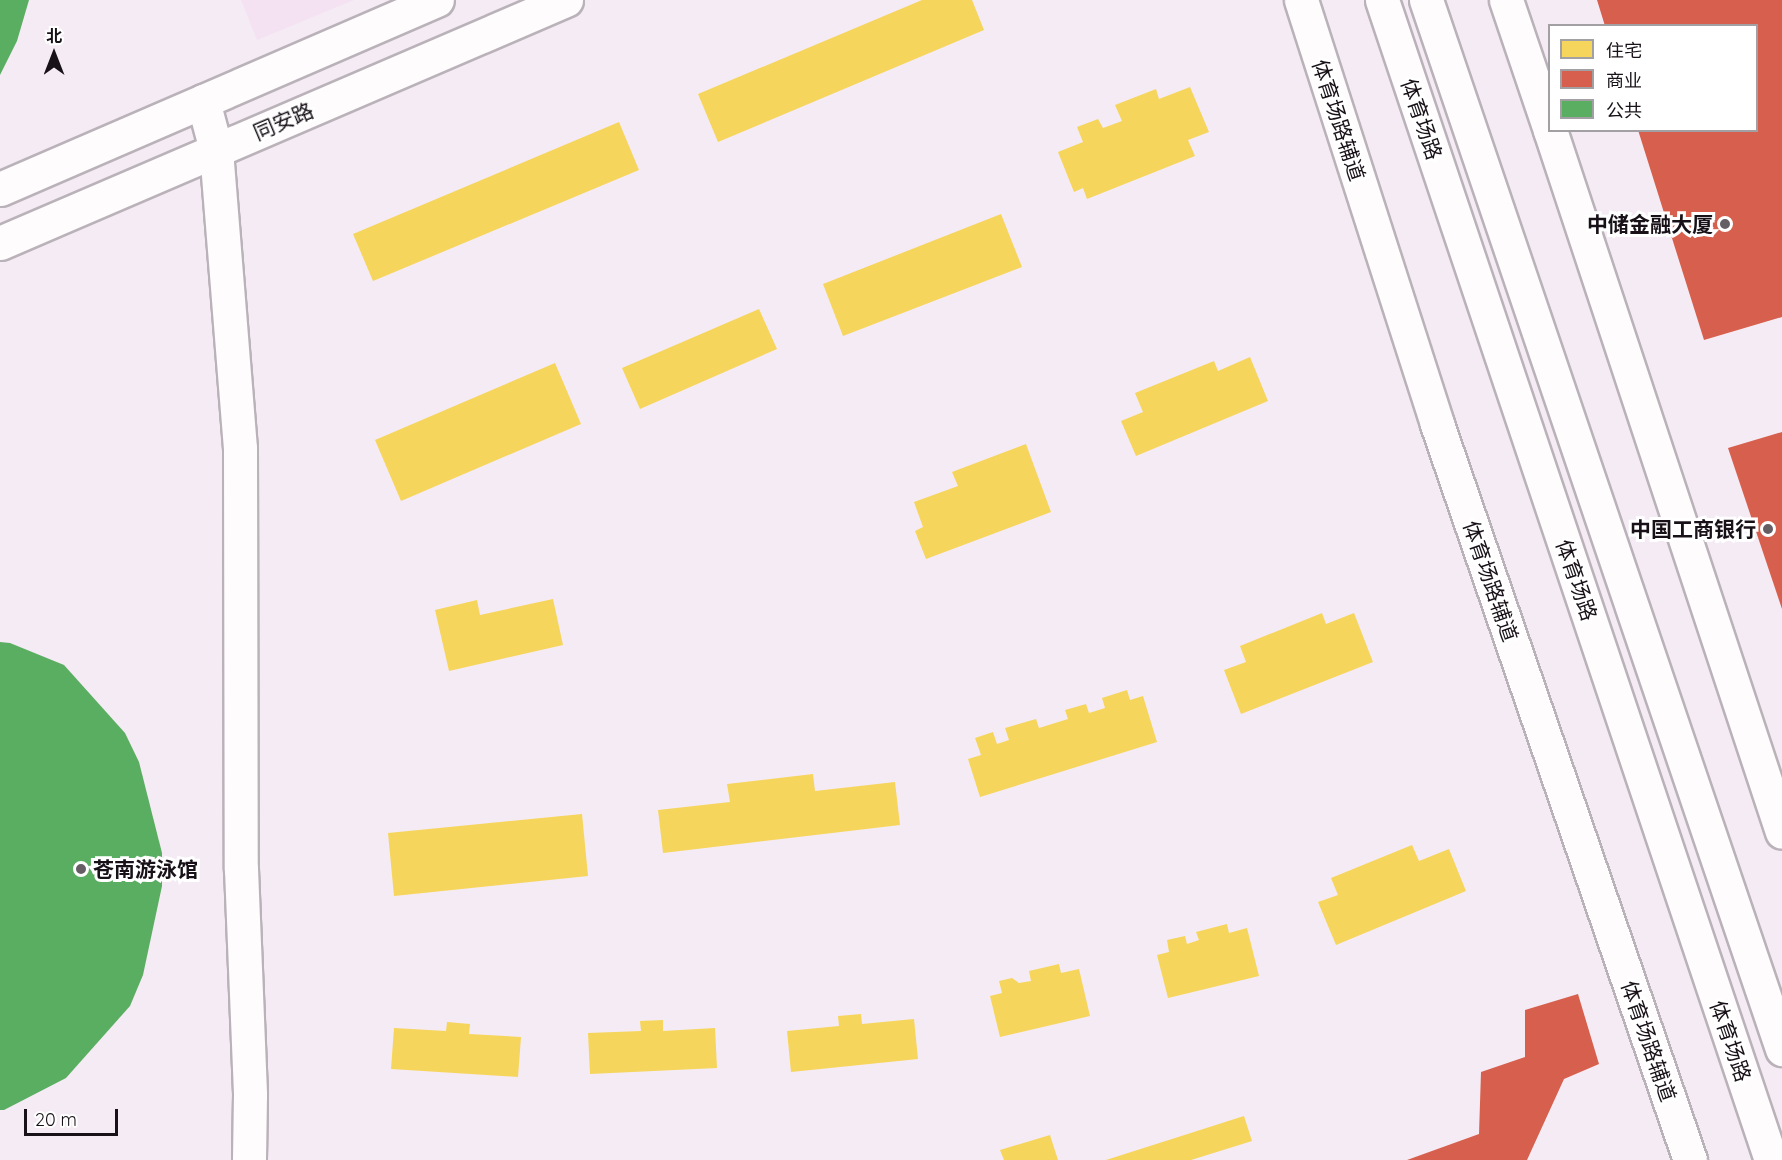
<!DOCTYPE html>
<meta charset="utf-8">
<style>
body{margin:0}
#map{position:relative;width:1782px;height:1160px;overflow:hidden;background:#f5ebf4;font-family:Quicksand,"Noto Sans SC",sans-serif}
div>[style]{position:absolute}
.built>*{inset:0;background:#f4e2f3}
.homes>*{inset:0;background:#f6d55c}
.shops>*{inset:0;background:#d6604d}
.public>*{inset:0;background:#5aae61}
.roads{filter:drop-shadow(2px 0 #bab2b9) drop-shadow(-2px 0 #bab2b9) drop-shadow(0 2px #bab2b9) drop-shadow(0 -2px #bab2b9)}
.minor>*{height:33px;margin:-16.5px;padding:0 16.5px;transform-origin:16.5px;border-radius:16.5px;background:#fefcfd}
.major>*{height:33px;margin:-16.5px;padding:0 16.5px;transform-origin:16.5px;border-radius:16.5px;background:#fefcfd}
.dots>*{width:16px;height:16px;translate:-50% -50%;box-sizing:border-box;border:3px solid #fff;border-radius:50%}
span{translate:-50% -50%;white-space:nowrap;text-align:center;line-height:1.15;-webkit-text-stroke:6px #fff;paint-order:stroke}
.street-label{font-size:21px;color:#181218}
.poi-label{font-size:21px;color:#181218;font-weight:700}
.right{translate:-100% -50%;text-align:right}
.left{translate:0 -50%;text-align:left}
.legend{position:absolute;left:1548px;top:24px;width:210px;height:108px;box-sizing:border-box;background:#fff;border:2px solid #a3a0a3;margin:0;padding:8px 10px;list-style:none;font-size:18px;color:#181218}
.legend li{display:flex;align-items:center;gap:12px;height:30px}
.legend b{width:30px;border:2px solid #a3a0a3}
.north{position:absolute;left:24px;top:24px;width:60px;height:60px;-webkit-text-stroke:4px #fff;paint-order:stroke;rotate:0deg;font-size:16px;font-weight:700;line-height:24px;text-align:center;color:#181218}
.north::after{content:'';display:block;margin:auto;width:21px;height:27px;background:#181218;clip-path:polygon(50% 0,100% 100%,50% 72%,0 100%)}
.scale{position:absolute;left:24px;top:1109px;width:94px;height:27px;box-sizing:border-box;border:3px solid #181218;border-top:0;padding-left:8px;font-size:18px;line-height:21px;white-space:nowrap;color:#181218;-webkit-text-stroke:4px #fff;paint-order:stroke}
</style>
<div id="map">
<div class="built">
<i style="clip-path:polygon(241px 0,354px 0,257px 40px)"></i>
</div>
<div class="homes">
<i style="clip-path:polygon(922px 0,972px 0,984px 30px,718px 142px,698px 94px)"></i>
<i style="clip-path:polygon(1190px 87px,1209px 132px,1188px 140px,1195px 156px,1087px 199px,1083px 188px,1074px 192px,1058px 152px,1083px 142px,1077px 127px,1098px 119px,1103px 128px,1122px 121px,1115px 105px,1156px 89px,1159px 99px)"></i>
<i style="clip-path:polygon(619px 122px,639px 170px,373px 281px,353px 234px)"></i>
<i style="clip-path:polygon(1001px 214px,1022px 267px,843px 336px,823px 284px)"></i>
<i style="clip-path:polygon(759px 309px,777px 349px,640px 409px,622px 368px)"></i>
<i style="clip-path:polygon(1250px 357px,1268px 401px,1136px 456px,1121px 421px,1143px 412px,1135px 393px,1214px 361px,1218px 371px)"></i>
<i style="clip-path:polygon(555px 363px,581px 424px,401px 501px,375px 440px)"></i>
<i style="clip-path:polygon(1026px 444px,1051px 512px,926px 559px,915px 531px,923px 527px,914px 502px,958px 486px,952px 472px)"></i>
<i style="clip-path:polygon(553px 599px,563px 645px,449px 671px,435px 610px,477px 600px,480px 615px)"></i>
<i style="clip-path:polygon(1322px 613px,1326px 624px,1354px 613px,1373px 662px,1241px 714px,1224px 670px,1246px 662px,1240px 646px)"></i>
<i style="clip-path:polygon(1127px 690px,1130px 700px,1143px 696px,1157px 742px,980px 797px,968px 759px,981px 755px,975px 738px,993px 732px,997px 744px,1009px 740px,1005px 728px,1036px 719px,1039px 728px,1068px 719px,1065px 710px,1086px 704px,1089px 713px,1105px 708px,1102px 698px)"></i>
<i style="clip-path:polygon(813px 774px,815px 791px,895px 782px,900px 825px,663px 853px,658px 810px,730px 802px,727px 784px)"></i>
<i style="clip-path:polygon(582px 814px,588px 876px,394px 896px,388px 833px)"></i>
<i style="clip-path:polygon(1412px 845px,1419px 861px,1449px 849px,1466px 891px,1336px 945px,1318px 902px,1338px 895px,1331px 878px)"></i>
<i style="clip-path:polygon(1227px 924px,1229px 933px,1247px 928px,1259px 976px,1168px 998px,1157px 955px,1169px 952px,1167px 940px,1185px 936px,1187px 944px,1199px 940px,1196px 932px)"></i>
<i style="clip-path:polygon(1059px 964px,1061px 973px,1079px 969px,1090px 1016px,1000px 1037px,990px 996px,1002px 993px,999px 981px,1012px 978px,1019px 983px,1031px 981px,1029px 971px)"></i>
<i style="clip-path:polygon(861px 1014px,862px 1024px,914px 1019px,918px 1059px,791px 1072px,787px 1031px,839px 1026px,838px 1016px)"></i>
<i style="clip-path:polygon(663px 1020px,663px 1031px,715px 1028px,717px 1068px,590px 1074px,588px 1033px,641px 1031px,640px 1021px)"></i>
<i style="clip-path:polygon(447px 1022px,470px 1024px,469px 1034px,521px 1037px,518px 1077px,391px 1069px,394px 1028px,446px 1031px)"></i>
<i style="clip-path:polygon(1244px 1116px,1252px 1141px,1191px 1160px,1106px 1160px)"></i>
<i style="clip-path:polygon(1050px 1135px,1058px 1160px,1004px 1160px,1000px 1150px)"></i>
</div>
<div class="shops">
<i style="clip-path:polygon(1597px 0,1782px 0,1782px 317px,1704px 340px,1638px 130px,1756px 130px,1756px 26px,1605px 26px)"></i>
<i style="clip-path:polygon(1782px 432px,1782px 609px,1728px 448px)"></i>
<i style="clip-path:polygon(1578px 994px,1599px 1064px,1564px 1079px,1527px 1160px,1407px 1160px,1479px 1134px,1481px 1072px,1525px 1057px,1525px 1010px)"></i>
</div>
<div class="public">
<i style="clip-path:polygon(0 0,29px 0,17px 41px,0 75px)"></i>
<i style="clip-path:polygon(0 642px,10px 643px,64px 665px,125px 733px,139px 762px,162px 853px,162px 886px,143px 975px,130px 1006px,66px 1078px,4px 1110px,0 1110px)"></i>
</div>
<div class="roads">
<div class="minor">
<i style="left:1301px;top:0;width:445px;rotate:72.2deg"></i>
<i style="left:1437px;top:424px;width:778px;rotate:71.03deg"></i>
<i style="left:1506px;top:0;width:137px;rotate:71.3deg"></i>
<i style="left:203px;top:101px;width:51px;rotate:75.1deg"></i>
<i style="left:216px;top:150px;width:299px;rotate:85.4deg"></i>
<i style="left:240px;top:448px;width:421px;rotate:89.9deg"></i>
<i style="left:241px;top:869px;width:226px;rotate:87.7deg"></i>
<i style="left:250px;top:1095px;width:65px;rotate:90.9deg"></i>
<i style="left:1550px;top:130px;width:739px;rotate:71.71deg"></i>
<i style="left:0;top:189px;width:476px;rotate:-23.4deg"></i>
<i style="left:0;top:243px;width:616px;rotate:-23.24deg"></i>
</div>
<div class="major">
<i style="left:1382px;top:0;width:1223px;rotate:71.46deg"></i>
<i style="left:1426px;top:0;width:1108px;rotate:71.25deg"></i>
</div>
</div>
<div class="dots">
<i style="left:1725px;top:224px;background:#655e65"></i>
<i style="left:1768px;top:529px;background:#655e65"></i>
<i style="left:81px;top:869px;background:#655e65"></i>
</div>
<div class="street-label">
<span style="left:1422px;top:119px;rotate:71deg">体育场路</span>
<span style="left:1339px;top:120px;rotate:72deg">体育场路辅道</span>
<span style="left:283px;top:121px;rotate:-23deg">同安路</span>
<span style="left:1577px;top:580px;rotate:71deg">体育场路</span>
<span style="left:1491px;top:581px;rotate:71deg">体育场路辅道</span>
<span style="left:1649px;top:1041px;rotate:71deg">体育场路辅道</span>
<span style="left:1731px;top:1041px;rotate:71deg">体育场路</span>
</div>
<div class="poi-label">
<span class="right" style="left:1713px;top:224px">中储金融大厦</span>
<span class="right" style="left:1756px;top:529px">中国工商银行</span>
<span class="left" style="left:93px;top:869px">苍南游泳馆</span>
</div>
<ul class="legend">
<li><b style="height:16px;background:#f6d55c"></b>住宅</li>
<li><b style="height:16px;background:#d6604d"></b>商业</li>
<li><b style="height:16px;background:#5aae61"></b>公共</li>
</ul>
<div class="north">北</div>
<div class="scale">20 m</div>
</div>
